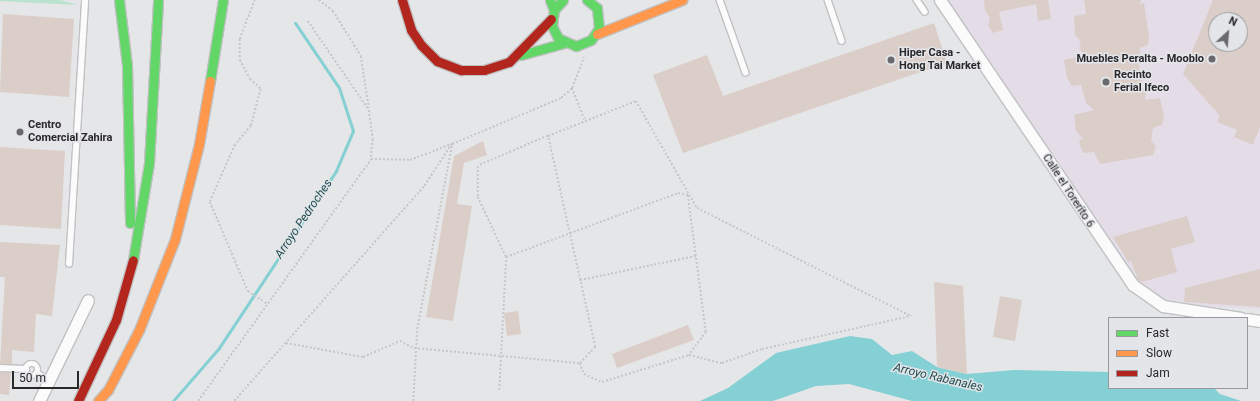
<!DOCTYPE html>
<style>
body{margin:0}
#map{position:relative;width:1260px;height:401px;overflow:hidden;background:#e5e6e8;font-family:Roboto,sans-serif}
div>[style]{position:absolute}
.industrial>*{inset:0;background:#e4dde8}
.green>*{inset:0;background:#bae2ce}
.water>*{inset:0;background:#85d0d4}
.stream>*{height:2.5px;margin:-1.25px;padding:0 1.25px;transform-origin:1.25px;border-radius:1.25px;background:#85d0d4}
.building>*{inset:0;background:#dbcec8}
.path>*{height:1.5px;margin-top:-0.75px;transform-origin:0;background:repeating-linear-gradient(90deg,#c7c7c8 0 2px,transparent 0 4px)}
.roads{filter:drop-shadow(1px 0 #c0c1c3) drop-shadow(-1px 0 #c0c1c3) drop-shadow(0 1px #c0c1c3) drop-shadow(0 -1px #c0c1c3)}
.lane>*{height:5.5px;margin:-2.75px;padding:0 2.75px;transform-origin:2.75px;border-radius:2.75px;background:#fbfbfc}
.lane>.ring{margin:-2.75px;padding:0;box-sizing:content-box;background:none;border:5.5px solid #fbfbfc;border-radius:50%}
.street>*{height:11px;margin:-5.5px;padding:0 5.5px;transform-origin:5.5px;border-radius:5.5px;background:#fbfbfc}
.fast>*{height:9px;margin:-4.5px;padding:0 4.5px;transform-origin:4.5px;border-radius:4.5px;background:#63d668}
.slow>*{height:9px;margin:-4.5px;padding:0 4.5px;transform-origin:4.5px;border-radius:4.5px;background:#ff974d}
.jam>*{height:9px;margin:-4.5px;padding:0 4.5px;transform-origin:4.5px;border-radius:4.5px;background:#b3261e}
.dots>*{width:11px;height:11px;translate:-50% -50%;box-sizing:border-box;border:2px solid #e4e5e9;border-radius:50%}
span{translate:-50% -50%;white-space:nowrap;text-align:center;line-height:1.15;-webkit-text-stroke:3px #e4e5e9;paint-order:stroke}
.poi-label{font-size:11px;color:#28282a;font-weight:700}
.left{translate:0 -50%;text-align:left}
.right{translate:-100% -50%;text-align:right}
.street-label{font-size:11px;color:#28282a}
.water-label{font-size:12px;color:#1e4d50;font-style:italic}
.legend{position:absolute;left:1108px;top:317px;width:140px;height:72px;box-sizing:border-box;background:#e4e5e9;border:1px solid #99999d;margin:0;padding:5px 7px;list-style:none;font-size:12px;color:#28282a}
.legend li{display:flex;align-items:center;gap:8px;height:20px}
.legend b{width:20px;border:1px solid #99999d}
.north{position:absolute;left:1208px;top:12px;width:40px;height:40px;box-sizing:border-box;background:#e4e5e9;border:1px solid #99999d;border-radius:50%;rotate:26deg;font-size:11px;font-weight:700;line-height:16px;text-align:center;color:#28282a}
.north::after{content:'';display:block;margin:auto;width:14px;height:18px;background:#6a6a6c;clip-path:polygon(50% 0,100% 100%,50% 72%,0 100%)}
.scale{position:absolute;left:12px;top:371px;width:67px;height:18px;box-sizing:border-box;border:2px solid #28282a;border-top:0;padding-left:5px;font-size:12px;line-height:14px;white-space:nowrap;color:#28282a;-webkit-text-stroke:3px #e4e5e9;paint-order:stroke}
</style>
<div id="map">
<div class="industrial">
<i style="clip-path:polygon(evenodd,947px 0,1260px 0,1260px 309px,1180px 305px,1139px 287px,947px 0,1216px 20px,1240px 20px,1240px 44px,1216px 44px,1216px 20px)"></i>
</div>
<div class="green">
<i style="clip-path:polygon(60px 0,78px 5px,0 1px,0 0)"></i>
</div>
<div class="water">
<i style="clip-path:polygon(850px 336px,872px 339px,892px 355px,912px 351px,937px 367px,967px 374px,1014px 370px,1109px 372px,1109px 388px,1214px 388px,1220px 394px,1241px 401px,912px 401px,849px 384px,816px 386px,773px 401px,700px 401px,728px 388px,776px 353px)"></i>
</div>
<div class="stream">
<i style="left:173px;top:401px;width:70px;rotate:-49deg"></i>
<i style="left:219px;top:348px;width:212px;rotate:-56.5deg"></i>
<i style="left:336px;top:171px;width:43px;rotate:-67deg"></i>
<i style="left:353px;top:131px;width:45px;rotate:-108deg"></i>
<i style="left:339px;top:88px;width:78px;rotate:-124.1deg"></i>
</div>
<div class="building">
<i style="clip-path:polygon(984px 0,1048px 0,1051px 19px,1038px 21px,1036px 4px,999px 12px,1003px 30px,993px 33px,988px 25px,990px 18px,985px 10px)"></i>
<i style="clip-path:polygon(1084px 0,1141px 0,1140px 4px,1144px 3px,1149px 38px,1148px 45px,1140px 48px,1139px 73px,1142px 73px,1142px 87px,1146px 92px,1145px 100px,1160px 98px,1164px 117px,1162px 125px,1153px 128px,1151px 141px,1156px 146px,1153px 155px,1100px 164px,1094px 152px,1083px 153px,1080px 145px,1079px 140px,1083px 139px,1076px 131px,1074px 115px,1094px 110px,1086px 103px,1081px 85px,1072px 86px,1067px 78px,1064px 60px,1084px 56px,1079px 48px,1081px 42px,1075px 35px,1074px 16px,1086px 14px)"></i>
<i style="clip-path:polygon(evenodd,1213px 0,1260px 0,1260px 127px,1253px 145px,1234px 137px,1237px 130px,1217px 122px,1220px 116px,1183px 74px,1213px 0,1216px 20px,1240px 20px,1240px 44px,1216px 44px,1216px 20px)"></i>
<i style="clip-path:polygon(3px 14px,74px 19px,69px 97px,0 92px)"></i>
<i style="clip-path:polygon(934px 23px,947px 63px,683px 153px,653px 75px,707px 55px,723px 96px)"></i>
<i style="clip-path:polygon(483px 141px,487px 155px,464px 163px,457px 204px,472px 206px,453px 321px,426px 317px,454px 156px)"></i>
<i style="clip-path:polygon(0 147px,65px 151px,61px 229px,0 225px)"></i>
<i style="clip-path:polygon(1187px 216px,1195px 242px,1171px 249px,1177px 272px,1142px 282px,1138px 280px,1131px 261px,1128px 262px,1113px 237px)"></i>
<i style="clip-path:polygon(0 242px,60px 245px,52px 316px,36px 314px,34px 352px,12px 350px,12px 364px,0 364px,5px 277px,0 277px)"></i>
<i style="clip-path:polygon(1260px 269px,1260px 307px,1184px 302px,1185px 288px)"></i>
<i style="clip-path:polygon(934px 282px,963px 286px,967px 374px,937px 367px)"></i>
<i style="clip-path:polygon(1000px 296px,1022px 300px,1015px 341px,993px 337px)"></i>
<i style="clip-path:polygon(518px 311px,521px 334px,507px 336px,504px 313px)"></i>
<i style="clip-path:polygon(688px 325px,694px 340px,617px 368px,612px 354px)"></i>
<i style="clip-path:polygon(0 372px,11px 373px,9px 395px,0 394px)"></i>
</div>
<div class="path">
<i style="left:255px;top:0;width:42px;rotate:111deg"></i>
<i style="left:240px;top:39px;width:21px;rotate:90deg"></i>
<i style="left:240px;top:60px;width:21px;rotate:62deg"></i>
<i style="left:250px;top:79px;width:15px;rotate:42deg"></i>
<i style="left:261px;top:89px;width:38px;rotate:105deg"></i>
<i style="left:251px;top:126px;width:25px;rotate:130deg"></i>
<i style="left:235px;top:145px;width:62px;rotate:113.7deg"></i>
<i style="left:210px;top:202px;width:97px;rotate:66.9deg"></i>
<i style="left:248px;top:291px;width:23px;rotate:34deg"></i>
<i style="left:319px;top:0;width:18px;rotate:38deg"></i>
<i style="left:333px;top:11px;width:53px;rotate:58.1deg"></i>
<i style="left:361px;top:56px;width:53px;rotate:81.3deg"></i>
<i style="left:308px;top:21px;width:108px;rotate:55.6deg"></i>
<i style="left:369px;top:110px;width:29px;rotate:82deg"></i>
<i style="left:373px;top:139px;width:20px;rotate:96deg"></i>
<i style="left:572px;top:88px;width:35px;rotate:68deg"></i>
<i style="left:548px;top:136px;width:76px;rotate:156.8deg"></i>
<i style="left:478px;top:166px;width:31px;rotate:90deg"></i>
<i style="left:478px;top:197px;width:66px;rotate:65deg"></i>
<i style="left:506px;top:257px;width:184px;rotate:-20.4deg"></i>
<i style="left:678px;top:193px;width:10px;rotate:11deg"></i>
<i style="left:688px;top:195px;width:138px;rotate:82.5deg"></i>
<i style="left:706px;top:332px;width:29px;rotate:126deg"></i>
<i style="left:689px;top:355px;width:34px;rotate:14deg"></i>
<i style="left:722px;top:363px;width:42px;rotate:-19.3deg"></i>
<i style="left:762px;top:349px;width:153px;rotate:-12.5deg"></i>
<i style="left:580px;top:280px;width:118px;rotate:-11.7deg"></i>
<i style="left:286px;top:343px;width:78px;rotate:10.3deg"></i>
<i style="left:363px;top:357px;width:40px;rotate:-23.4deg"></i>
<i style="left:400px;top:341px;width:16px;rotate:27deg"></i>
<i style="left:414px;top:348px;width:167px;rotate:5.2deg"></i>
<i style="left:580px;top:363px;width:12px;rotate:70deg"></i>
<i style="left:584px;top:374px;width:20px;rotate:24deg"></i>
<i style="left:602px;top:382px;width:91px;rotate:-17.2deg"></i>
<i style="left:580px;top:363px;width:22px;rotate:-47deg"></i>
<i style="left:595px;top:347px;width:216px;rotate:-102.6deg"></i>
<i style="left:548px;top:136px;width:95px;rotate:-21.7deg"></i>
<i style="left:636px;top:101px;width:123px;rotate:60.3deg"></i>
<i style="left:697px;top:208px;width:240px;rotate:26.8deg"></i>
<i style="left:499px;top:390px;width:133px;rotate:-87deg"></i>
<i style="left:198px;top:401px;width:297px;rotate:-54.4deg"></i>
<i style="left:371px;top:159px;width:39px;rotate:1deg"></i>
<i style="left:410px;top:160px;width:45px;rotate:-20.9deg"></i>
<i style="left:452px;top:144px;width:51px;rotate:123.1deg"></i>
<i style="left:424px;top:187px;width:286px;rotate:131.5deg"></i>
<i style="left:413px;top:401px;width:72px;rotate:-86.8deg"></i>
<i style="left:417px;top:329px;width:188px;rotate:-79.3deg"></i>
<i style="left:452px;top:144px;width:118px;rotate:-22.9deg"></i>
<i style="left:561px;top:98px;width:15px;rotate:-42deg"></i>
<i style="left:572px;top:88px;width:33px;rotate:-69deg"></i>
</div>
<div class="roads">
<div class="lane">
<i style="left:720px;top:0;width:77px;rotate:70.4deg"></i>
<i style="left:828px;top:0;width:43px;rotate:71.1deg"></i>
<i style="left:917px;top:0;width:14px;rotate:56deg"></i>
<i style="left:69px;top:264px;width:264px;rotate:-86.5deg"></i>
<i class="ring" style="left:26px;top:364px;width:6.5px;height:6.5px"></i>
<i style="left:0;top:368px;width:26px;rotate:2deg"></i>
<i style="left:37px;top:373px;width:15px;rotate:32deg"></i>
</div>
<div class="street">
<i style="left:940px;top:0;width:344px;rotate:55.9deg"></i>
<i style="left:1133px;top:285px;width:37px;rotate:35deg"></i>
<i style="left:1163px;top:306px;width:79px;rotate:8.7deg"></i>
<i style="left:1247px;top:319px;width:13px;rotate:9deg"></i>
<i style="left:39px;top:401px;width:112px;rotate:-64.1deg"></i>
</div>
<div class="fast">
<i style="left:119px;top:0;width:65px;rotate:83deg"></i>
<i style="left:127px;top:65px;width:158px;rotate:88.9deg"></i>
<i style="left:550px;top:0;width:11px;rotate:68deg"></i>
<i style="left:563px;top:0;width:13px;rotate:132deg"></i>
<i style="left:554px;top:10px;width:16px;rotate:97deg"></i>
<i style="left:552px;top:26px;width:13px;rotate:63deg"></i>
<i style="left:558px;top:38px;width:20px;rotate:24deg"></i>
<i style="left:576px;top:46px;width:16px;rotate:-22deg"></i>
<i style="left:591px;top:40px;width:14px;rotate:-56deg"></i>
<i style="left:599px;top:28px;width:20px;rotate:-96deg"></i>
<i style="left:597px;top:8px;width:13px;rotate:-141deg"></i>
<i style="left:521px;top:55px;width:45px;rotate:-15.6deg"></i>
<i style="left:210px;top:81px;width:82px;rotate:-80.9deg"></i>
<i style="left:133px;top:260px;width:98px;rotate:-80.6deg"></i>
<i style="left:149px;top:163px;width:163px;rotate:-86.8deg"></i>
</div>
<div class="slow">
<i style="left:597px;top:34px;width:92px;rotate:-21.8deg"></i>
<i style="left:98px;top:401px;width:15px;rotate:-48deg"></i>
<i style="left:108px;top:390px;width:68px;rotate:-62.7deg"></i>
<i style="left:139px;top:330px;width:98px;rotate:-68.4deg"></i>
<i style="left:175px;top:239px;width:98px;rotate:-75.8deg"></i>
<i style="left:199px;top:144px;width:64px;rotate:-80.1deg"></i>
</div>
<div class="jam">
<i style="left:402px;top:0;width:31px;rotate:73deg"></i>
<i style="left:411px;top:30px;width:18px;rotate:56deg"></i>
<i style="left:421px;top:45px;width:23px;rotate:45deg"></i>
<i style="left:437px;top:61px;width:26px;rotate:21deg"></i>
<i style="left:461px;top:70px;width:23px"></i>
<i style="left:484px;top:70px;width:26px;rotate:-18deg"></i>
<i style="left:509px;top:62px;width:60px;rotate:-45.7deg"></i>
<i style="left:78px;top:401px;width:89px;rotate:-64.9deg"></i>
<i style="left:116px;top:320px;width:62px;rotate:-74.2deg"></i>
</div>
</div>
<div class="dots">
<i style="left:1212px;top:59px;background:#6a6a6c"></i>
<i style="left:891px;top:60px;background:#6a6a6c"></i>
<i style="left:1106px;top:82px;background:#6a6a6c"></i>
<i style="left:20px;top:132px;background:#6a6a6c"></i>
</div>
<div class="poi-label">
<span class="left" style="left:899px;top:60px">Hiper Casa -<br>Hong Tai Market</span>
<span class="right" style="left:1204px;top:59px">Muebles Peralta - Mooblo</span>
<span class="left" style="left:1114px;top:82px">Recinto<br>Ferial Ifeco</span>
<span class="left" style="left:28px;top:132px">Centro<br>Comercial Zahira</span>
</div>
<div class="street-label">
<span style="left:1068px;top:191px;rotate:57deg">Calle el Torerito 6</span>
</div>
<div class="water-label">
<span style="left:304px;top:219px;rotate:-56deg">Arroyo Pedroches</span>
<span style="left:938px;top:378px;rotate:13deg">Arroyo Rabanales</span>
</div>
<ul class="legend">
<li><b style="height:5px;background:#63d668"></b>Fast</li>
<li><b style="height:5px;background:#ff974d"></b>Slow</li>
<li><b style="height:5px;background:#b3261e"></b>Jam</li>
</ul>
<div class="north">N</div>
<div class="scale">50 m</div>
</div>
